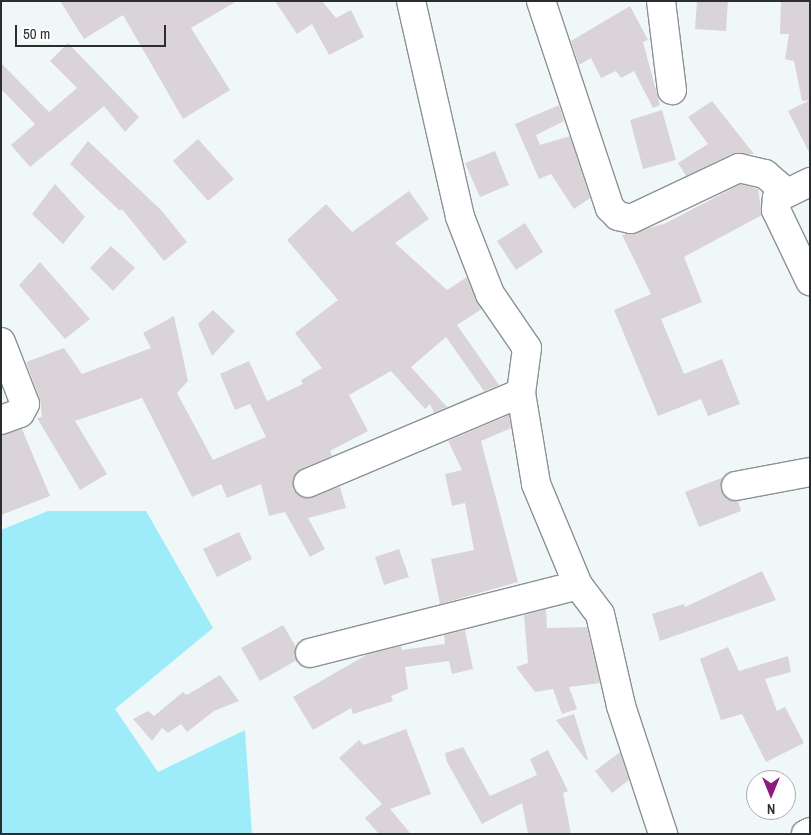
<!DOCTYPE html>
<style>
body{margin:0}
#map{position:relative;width:811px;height:835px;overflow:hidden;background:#f0f7f9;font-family:"Archivo Narrow",sans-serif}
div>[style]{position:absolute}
.green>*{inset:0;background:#9eecf9}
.building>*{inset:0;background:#dad4d8}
.roads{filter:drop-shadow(1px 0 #8c9293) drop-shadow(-1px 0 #8c9293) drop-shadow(0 1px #8c9293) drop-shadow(0 -1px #8c9293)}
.minor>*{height:28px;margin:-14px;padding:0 14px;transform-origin:14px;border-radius:14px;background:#fff}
span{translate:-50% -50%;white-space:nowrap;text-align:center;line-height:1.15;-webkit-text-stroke:4.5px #fff;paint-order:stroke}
.frame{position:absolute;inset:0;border:2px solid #2b2e2e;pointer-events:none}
.north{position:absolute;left:746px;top:770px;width:50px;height:50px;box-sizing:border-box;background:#fff;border:1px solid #aaabab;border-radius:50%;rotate:180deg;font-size:14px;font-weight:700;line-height:20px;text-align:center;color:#2b2e2e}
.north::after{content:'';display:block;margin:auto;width:18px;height:22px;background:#901a79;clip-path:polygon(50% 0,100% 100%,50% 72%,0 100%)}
.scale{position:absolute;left:15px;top:25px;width:151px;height:22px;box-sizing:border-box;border:2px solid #2b2e2e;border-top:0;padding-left:6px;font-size:15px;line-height:18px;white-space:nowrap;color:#2b2e2e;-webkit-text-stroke:4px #fff;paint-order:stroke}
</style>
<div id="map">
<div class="green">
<i style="clip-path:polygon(48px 511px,146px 511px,213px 628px,115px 709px,158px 772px,245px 730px,252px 834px,1px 834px,1px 530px)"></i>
</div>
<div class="building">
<i style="clip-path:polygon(60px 1px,237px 1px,191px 28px,230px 90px,183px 119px,123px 15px,84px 39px)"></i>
<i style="clip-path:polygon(275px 1px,322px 1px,336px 18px,351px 10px,364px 37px,329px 55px,312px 24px,297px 34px)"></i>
<i style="clip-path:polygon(697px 1px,728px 1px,726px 31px,695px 29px)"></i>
<i style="clip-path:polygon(781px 1px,810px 1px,810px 100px,802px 101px,794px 61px,785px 59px,789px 34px,780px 34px)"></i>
<i style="clip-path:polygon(630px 6px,648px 40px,643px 42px,660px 105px,653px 108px,634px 71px,621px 78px,616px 71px,601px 78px,591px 58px,579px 65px,571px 41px)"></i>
<i style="clip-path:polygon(68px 43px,139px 117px,125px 132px,104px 106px,30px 167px,11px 145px,35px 124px,1px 89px,1px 63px,49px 112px,77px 88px,50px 61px)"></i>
<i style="clip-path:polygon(810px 100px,810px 154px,788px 111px)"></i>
<i style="clip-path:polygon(712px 101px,754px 154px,732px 154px,686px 176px,678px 163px,708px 144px,688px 117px)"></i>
<i style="clip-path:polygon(559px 105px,564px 121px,536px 135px,540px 145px,570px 136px,590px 198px,574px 209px,551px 174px,539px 179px,515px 124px)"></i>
<i style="clip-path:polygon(662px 110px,676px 160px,643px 169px,630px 120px)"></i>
<i style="clip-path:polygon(198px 139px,234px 179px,208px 201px,173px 161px)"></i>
<i style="clip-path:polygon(88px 141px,161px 210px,187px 242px,164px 261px,122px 209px,120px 211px,70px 164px)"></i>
<i style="clip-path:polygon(495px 151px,509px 185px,480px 197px,465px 163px)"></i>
<i style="clip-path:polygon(55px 184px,85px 217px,63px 244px,32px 214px)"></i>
<i style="clip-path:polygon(741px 184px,758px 189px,762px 215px,684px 257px,702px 302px,661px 319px,684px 374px,722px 359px,740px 404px,708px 416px,701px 399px,658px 416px,614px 310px,651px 294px,622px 235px,664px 224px)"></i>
<i style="clip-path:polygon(evenodd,409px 191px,429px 219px,395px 243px,447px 290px,467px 277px,482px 309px,457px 325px,499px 385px,434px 413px,430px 404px,425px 409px,391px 371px,349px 395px,368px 431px,330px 451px,332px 456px,302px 469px,293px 481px,294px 490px,306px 498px,340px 487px,346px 508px,308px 518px,325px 549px,310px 557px,285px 512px,269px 516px,261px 484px,227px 498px,221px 484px,192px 497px,142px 398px,75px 421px,107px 474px,80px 490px,37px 418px,42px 417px,40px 399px,26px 362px,64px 348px,82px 374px,151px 348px,143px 333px,174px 316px,188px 381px,177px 393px,213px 460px,266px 437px,250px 404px,235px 410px,220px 374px,249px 361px,267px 401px,303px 384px,301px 380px,322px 368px,295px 333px,338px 300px,287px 240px,326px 204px,352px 232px,409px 191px,446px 337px,484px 391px,447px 407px,411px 367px,446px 337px)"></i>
<i style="clip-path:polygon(525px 223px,543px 252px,516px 270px,497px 241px)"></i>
<i style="clip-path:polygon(111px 246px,135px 268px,113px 291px,90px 268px)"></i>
<i style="clip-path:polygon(40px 262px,90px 319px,65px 339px,19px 285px)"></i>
<i style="clip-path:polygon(213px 310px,235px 331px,212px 356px,198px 324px)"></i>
<i style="clip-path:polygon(509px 415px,511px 428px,481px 441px,518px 582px,440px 604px,431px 559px,474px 550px,465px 503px,452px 506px,445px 474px,462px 470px,448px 441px)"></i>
<i style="clip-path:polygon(22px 429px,50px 496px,1px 515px,1px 435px)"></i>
<i style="clip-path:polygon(724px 477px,724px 496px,738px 501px,741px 511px,699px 527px,685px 492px)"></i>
<i style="clip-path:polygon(239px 532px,252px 559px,217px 577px,203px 549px)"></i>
<i style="clip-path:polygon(399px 549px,409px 577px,384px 585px,375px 557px)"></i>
<i style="clip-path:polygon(762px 571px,776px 600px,660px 641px,652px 614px,684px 604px,685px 607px)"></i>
<i style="clip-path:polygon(546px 609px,547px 628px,587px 627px,600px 683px,569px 687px,577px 709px,562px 714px,553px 689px,535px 692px,516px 667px,528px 663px,524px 615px)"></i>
<i style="clip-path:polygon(283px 625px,296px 647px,297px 660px,260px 681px,241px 648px)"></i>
<i style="clip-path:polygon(465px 630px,473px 669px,452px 674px,449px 661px,405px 667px,408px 689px,391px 696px,393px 701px,353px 714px,351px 708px,313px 730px,293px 697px,368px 654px,401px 646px,402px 650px,445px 644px,444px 635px)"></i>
<i style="clip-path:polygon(728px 647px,739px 671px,788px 656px,791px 672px,765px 679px,777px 711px,785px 707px,804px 743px,766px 762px,742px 714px,721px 720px,700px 659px)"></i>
<i style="clip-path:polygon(220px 675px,239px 701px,214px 711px,187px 732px,181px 724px,168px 733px,162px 728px,152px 741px,133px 719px,148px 711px,154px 716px,183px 692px,187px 695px)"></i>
<i style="clip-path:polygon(574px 714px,588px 759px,586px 760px,556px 720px)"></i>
<i style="clip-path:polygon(406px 729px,431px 794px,390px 809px,411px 834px,379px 834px,365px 818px,382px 804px,339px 758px,359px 740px,364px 745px)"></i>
<i style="clip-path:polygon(463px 747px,490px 796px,537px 775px,530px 759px,548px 750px,568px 791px,563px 793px,571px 834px,528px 834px,522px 803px,482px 824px,447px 762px,445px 753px)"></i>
<i style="clip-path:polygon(620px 752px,629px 780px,612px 793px,595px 771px)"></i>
</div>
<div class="roads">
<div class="minor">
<i style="left:411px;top:1px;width:221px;rotate:77.2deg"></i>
<i style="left:460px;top:217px;width:83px;rotate:68.7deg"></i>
<i style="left:490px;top:294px;width:65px;rotate:55.6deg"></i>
<i style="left:527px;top:348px;width:45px;rotate:97.6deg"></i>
<i style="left:521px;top:393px;width:92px;rotate:80.6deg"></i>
<i style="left:536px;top:484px;width:109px;rotate:67.4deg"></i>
<i style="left:578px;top:585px;width:36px;rotate:53deg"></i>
<i style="left:600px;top:614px;width:94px;rotate:77.1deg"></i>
<i style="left:621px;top:706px;width:135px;rotate:71.8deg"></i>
<i style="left:541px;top:1px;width:218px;rotate:71.6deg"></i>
<i style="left:610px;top:208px;width:11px;rotate:45deg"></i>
<i style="left:618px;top:216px;width:13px;rotate:13deg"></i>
<i style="left:631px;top:219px;width:119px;rotate:-25.3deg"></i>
<i style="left:739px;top:168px;width:27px;rotate:13deg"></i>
<i style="left:765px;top:174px;width:28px;rotate:41deg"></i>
<i style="left:661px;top:1px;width:90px;rotate:83deg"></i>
<i style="left:810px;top:182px;width:37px;rotate:154deg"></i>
<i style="left:777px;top:198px;width:12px;rotate:95deg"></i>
<i style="left:776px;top:210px;width:79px;rotate:64.4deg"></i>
<i style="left:1px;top:342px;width:66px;rotate:68.8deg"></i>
<i style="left:25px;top:404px;width:10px;rotate:119deg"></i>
<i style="left:20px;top:413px;width:20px;rotate:160deg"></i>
<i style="left:308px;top:483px;width:231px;rotate:-22.9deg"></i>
<i style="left:736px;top:486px;width:75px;rotate:-10.7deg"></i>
<i style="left:310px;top:653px;width:276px;rotate:-14.2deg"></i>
<i style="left:806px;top:834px;width:4px;rotate:-27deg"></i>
</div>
</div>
<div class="frame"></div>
<div class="north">N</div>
<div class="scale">50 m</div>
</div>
